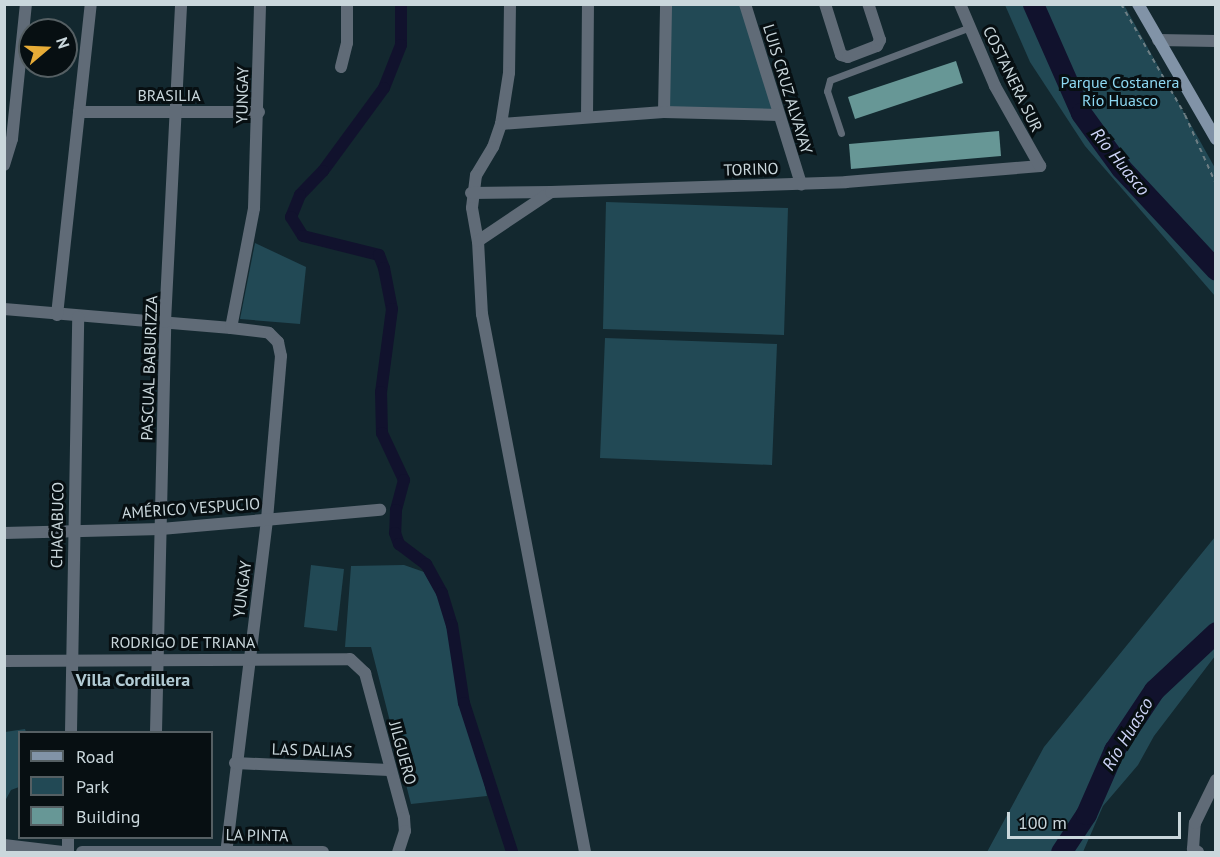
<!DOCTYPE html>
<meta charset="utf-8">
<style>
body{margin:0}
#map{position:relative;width:1220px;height:857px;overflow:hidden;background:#13282f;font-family:"PT Sans",sans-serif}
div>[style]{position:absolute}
.green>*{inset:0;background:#224955}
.canal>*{height:12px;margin:-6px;padding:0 6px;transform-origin:6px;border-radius:6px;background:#11122d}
.river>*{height:21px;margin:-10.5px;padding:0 10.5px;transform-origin:10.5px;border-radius:10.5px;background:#11122d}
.building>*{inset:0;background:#679796}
.path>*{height:2px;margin-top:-1px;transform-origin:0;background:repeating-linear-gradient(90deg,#6d7e84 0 4.5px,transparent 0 9px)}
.service>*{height:7px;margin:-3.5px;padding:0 3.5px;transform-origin:3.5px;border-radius:3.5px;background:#606b77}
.minor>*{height:12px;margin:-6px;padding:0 6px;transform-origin:6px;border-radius:6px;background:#606b77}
.secondary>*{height:12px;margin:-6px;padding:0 6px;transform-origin:6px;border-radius:6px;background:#8193a7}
span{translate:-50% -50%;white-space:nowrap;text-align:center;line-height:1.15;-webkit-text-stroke:6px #070f12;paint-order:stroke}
.street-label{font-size:16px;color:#cad7dc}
.park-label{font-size:16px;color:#8dd8f2}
.water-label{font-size:18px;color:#cdd3f6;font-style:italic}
.neighbourhood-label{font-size:18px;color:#b2cbd4;font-weight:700}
.frame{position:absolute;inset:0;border:6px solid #cad7dc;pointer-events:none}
.legend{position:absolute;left:18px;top:731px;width:195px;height:108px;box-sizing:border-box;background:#070f12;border:2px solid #555f63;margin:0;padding:8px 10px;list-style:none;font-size:18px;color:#cad7dc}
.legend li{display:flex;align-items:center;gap:12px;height:30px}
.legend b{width:30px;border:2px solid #555f63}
.north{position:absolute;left:18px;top:18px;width:60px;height:60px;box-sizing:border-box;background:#070f12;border:2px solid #555f63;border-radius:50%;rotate:71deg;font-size:16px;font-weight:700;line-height:24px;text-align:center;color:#cad7dc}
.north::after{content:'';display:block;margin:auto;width:21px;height:27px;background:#e7ac37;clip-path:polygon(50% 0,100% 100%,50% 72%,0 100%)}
.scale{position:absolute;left:1007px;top:812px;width:174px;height:27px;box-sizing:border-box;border:3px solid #cad7dc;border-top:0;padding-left:8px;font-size:18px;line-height:21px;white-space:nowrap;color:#cad7dc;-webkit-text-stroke:4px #070f12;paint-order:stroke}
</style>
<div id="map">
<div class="green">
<i style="clip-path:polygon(668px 5px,743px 5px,776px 113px,666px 110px)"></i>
<i style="clip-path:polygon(1005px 5px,1124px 5px,1215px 168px,1215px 296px,1085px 146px,1030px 62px)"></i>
<i style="clip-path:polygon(606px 202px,788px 208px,784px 335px,603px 329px)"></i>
<i style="clip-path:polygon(255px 243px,306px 267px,300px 324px,240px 319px)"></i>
<i style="clip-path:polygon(605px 338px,777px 344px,772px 465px,600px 458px)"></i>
<i style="clip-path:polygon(1215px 537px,1215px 656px,1154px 736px,1138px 765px,1103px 806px,1083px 852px,987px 852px,1044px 747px)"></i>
<i style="clip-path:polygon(311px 565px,344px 569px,337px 631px,304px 627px)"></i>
<i style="clip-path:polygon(404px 565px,424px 572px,447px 612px,487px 796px,411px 804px,371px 647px,345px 647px,351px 566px)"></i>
<i style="clip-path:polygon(25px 729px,26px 732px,20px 732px,19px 787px,11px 790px,5px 801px,5px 732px)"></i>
</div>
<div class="canal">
<i style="left:401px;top:4px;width:41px;rotate:90deg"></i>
<i style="left:401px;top:45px;width:46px;rotate:111.6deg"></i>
<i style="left:384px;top:88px;width:103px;rotate:126.3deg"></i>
<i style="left:323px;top:171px;width:33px;rotate:134deg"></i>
<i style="left:300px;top:195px;width:24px;rotate:112deg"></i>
<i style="left:291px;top:217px;width:22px;rotate:58deg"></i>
<i style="left:303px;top:236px;width:78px;rotate:14deg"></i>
<i style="left:379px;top:255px;width:14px;rotate:69deg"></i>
<i style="left:384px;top:268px;width:42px;rotate:79deg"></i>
<i style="left:392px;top:309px;width:84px;rotate:97.5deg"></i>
<i style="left:381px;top:392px;width:41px;rotate:88.6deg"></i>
<i style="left:382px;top:433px;width:52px;rotate:64.9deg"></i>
<i style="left:404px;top:480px;width:31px;rotate:105deg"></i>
<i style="left:396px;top:510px;width:23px;rotate:92deg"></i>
<i style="left:395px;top:533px;width:12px;rotate:70deg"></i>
<i style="left:399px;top:544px;width:34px;rotate:37deg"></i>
<i style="left:426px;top:564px;width:33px;rotate:61deg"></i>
<i style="left:442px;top:593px;width:34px;rotate:73deg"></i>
<i style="left:452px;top:625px;width:79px;rotate:81.3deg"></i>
<i style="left:464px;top:703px;width:157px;rotate:72.1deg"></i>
</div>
<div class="river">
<i style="left:1033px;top:4px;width:119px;rotate:66.2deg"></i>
<i style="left:1081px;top:113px;width:68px;rotate:54deg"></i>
<i style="left:1121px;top:168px;width:139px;rotate:47deg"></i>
<i style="left:1061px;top:852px;width:45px;rotate:-56.7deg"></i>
<i style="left:1086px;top:814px;width:70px;rotate:-66.4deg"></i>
<i style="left:1114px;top:750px;width:72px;rotate:-56.3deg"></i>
<i style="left:1154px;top:690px;width:85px;rotate:-43.1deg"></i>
</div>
<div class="building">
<i style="clip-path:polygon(956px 61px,963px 83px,855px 119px,848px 97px)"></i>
<i style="clip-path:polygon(999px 131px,1001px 156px,851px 169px,849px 144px)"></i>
</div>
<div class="path">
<i style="left:1121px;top:4px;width:128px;rotate:60deg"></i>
<i style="left:1185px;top:115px;width:76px;rotate:65.8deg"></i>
</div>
<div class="service">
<i style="left:841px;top:133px;width:44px;rotate:-108.4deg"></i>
<i style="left:827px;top:91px;width:11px;rotate:-75deg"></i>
<i style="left:830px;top:80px;width:150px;rotate:-20.7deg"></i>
</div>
<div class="minor">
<i style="left:510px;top:4px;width:69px;rotate:90.8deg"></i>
<i style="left:509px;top:73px;width:52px;rotate:98.9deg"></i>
<i style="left:501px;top:124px;width:24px;rotate:109deg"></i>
<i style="left:493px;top:147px;width:33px;rotate:121deg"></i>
<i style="left:476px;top:175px;width:33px;rotate:97deg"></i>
<i style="left:472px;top:208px;width:34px;rotate:80deg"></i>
<i style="left:478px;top:241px;width:73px;rotate:86.9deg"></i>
<i style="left:482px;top:314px;width:548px;rotate:79.16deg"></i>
<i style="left:745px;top:4px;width:189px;rotate:72.7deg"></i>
<i style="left:825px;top:4px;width:53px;rotate:72.6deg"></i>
<i style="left:841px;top:55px;width:7px;rotate:16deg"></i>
<i style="left:848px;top:57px;width:31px;rotate:-21deg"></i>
<i style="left:877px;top:46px;width:7px;rotate:-63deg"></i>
<i style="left:880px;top:40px;width:38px;rotate:-108deg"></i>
<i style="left:1158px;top:40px;width:58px;rotate:1deg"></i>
<i style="left:341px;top:67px;width:25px;rotate:-76deg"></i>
<i style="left:347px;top:43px;width:39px;rotate:-90deg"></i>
<i style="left:79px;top:112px;width:180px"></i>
<i style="left:664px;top:112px;width:108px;rotate:-88.9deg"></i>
<i style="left:587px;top:117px;width:113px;rotate:-89.5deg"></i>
<i style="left:501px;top:124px;width:163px;rotate:-4.2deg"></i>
<i style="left:664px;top:112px;width:114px;rotate:1.5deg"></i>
<i style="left:4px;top:165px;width:27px;rotate:-73deg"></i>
<i style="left:12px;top:139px;width:136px;rotate:-84.1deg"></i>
<i style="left:471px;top:193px;width:80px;rotate:-0.7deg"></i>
<i style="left:478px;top:241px;width:88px;rotate:-33.9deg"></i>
<i style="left:551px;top:192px;width:295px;rotate:-1.9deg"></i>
<i style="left:846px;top:182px;width:195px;rotate:-4.7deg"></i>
<i style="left:1040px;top:166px;width:92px;rotate:-119.4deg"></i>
<i style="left:995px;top:86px;width:89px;rotate:-113.1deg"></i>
<i style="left:4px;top:309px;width:228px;rotate:4.8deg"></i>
<i style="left:231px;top:328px;width:38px;rotate:7deg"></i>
<i style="left:269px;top:333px;width:13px;rotate:45deg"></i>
<i style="left:278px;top:342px;width:14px;rotate:78deg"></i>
<i style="left:281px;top:356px;width:165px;rotate:94.9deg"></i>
<i style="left:267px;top:520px;width:335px;rotate:97deg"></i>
<i style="left:57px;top:315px;width:313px;rotate:-83.8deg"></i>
<i style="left:231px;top:328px;width:122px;rotate:-79.1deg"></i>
<i style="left:254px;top:208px;width:204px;rotate:-88.3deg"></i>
<i style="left:4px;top:533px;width:157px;rotate:-1.5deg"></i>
<i style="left:161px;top:529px;width:220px;rotate:-5deg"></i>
<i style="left:4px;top:661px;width:346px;rotate:-0.3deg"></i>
<i style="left:350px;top:659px;width:21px;rotate:43deg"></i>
<i style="left:365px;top:673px;width:150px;rotate:74.9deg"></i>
<i style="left:404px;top:818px;width:13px;rotate:86deg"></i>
<i style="left:405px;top:831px;width:22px;rotate:108deg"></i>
<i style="left:71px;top:732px;width:415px;rotate:-89deg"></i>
<i style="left:156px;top:732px;width:410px;rotate:-88.7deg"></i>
<i style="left:165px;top:322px;width:318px;rotate:-87.1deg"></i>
<i style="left:235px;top:763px;width:154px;rotate:2.6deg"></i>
<i style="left:4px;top:845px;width:59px;rotate:6.8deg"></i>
<i style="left:68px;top:852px;width:14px;rotate:-90deg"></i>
<i style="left:82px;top:852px;width:241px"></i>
<i style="left:1198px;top:852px;width:6px;rotate:-149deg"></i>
<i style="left:1193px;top:849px;width:26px;rotate:-86deg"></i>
<i style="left:1195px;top:823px;width:48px;rotate:-64deg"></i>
</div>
<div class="secondary">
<i style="left:1138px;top:4px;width:156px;rotate:60deg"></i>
</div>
<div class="street-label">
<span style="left:1013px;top:79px;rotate:64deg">COSTANERA SUR</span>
<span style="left:788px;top:89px;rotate:73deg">LUIS CRUZ ALVAYAY</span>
<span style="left:169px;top:95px">BRASILIA</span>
<span style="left:242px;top:95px;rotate:-89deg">YUNGAY</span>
<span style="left:751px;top:169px;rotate:-2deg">TORINO</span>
<span style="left:149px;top:368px;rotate:-88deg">PASCUAL BABURIZZA</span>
<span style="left:191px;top:508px;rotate:-4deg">AMÉRICO VESPUCIO</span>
<span style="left:57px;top:525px;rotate:-89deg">CHACABUCO</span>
<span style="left:242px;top:589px;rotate:-83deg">YUNGAY</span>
<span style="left:183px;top:642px">RODRIGO DE TRIANA</span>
<span style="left:312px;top:750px;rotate:2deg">LAS DALIAS</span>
<span style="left:403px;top:753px;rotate:75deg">JILGUERO</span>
<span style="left:257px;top:835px;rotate:1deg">LA PINTA</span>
</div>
<div class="park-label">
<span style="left:1120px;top:91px">Parque Costanera<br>Río Huasco</span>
</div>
<div class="water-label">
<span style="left:1120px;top:162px;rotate:51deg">Río Huasco</span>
<span style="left:1128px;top:734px;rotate:-59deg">Río Huasco</span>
</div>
<div class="neighbourhood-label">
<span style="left:133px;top:680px">Villa Cordillera</span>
</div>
<div class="frame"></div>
<ul class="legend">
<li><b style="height:8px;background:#8193a7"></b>Road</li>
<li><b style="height:16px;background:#224955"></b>Park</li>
<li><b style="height:16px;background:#679796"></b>Building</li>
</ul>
<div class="north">N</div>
<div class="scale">100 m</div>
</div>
